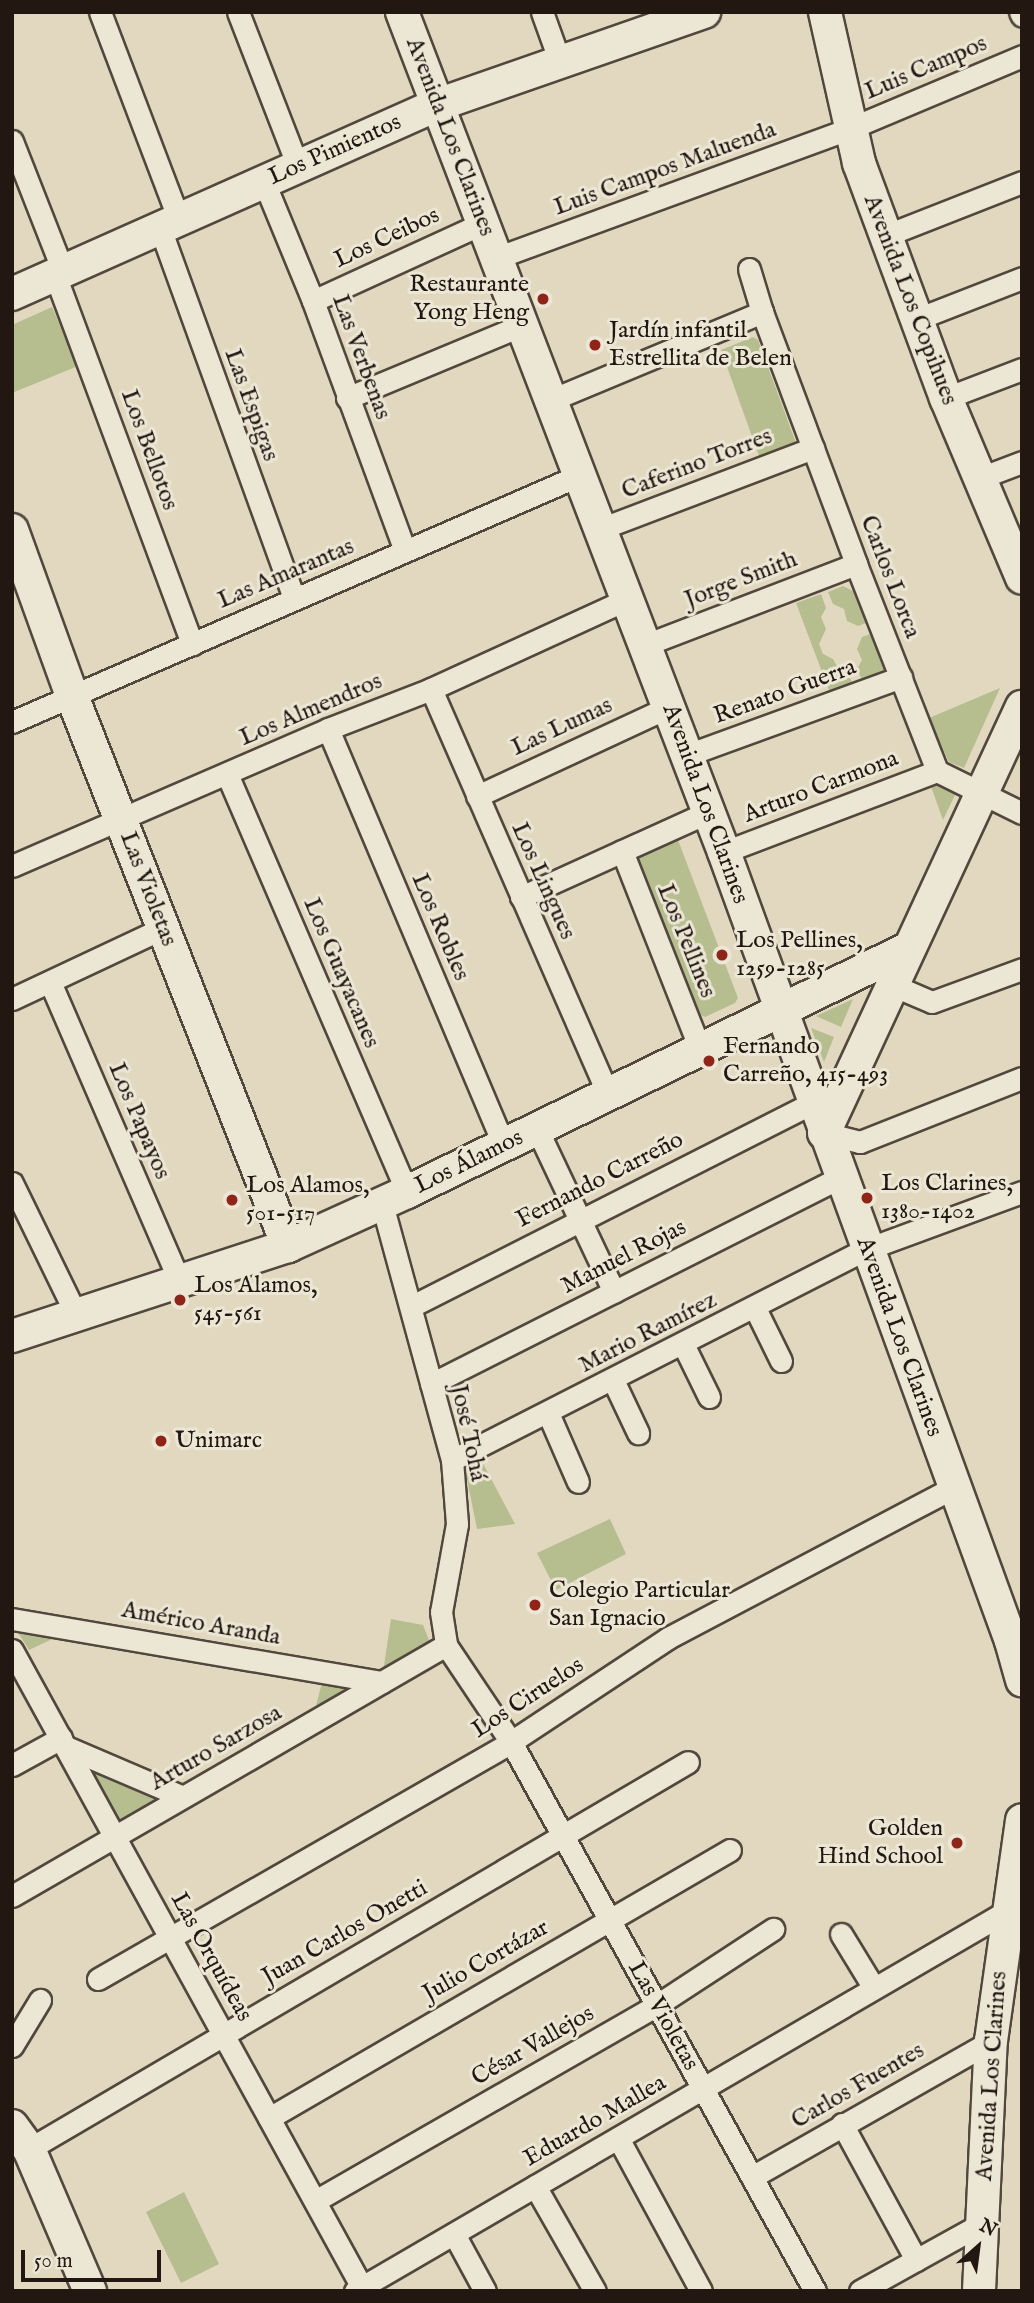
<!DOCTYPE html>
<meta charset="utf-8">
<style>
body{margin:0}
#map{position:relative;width:1034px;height:2303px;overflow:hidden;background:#e1d8bf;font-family:"IM FELL English",serif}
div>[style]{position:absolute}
.green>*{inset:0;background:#b6be90}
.roads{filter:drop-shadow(2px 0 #52473d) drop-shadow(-2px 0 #52473d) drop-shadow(0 2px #52473d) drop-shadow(0 -2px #52473d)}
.street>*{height:21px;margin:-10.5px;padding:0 10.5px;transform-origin:10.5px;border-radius:10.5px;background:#ece6d5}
.secondary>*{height:32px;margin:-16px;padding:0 16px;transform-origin:16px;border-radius:16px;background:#ece6d5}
.dots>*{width:19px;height:19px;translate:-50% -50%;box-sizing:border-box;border:4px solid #ece6d5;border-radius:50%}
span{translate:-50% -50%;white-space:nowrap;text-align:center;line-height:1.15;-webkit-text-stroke:6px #ece6d5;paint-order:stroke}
.street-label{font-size:24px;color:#231712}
.poi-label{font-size:24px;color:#231712}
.right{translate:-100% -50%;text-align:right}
.left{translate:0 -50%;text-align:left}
.frame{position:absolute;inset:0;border:14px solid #231712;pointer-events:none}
.north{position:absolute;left:943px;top:2212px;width:70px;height:70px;-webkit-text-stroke:5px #ece6d5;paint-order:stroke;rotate:28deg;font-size:19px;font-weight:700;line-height:28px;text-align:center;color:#231712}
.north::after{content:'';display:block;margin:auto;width:24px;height:32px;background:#231712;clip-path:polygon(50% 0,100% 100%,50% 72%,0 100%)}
.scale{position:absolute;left:21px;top:2250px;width:140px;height:32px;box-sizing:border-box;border:4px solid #231712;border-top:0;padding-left:9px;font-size:21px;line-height:24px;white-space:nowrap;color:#231712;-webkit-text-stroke:5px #ece6d5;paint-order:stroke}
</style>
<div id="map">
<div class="green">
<i style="clip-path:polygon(52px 307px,78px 366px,12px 393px,12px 325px)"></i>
<i style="clip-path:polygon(753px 337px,758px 340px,796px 443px,759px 456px,721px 350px)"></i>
<i style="clip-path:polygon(843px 586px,853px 591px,866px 623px,858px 626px,847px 621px,844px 609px,833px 604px,828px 592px)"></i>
<i style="clip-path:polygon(821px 594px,826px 608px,821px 617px,826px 629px,819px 644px,823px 654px,833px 659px,838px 668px,849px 674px,853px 686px,830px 693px,796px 603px)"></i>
<i style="clip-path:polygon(870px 634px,885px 673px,863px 682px,857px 669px,862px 660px,857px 649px,862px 637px)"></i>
<i style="clip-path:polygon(1000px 688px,964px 768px,949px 762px,929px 718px)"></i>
<i style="clip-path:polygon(929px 781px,956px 793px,943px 820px)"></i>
<i style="clip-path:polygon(678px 840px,738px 998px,735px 1003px,705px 1017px,701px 1015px,634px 858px)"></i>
<i style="clip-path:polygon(853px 999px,841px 1027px,816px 1016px)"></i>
<i style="clip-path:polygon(811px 1028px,834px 1037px,824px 1062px)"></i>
<i style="clip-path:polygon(479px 1456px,515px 1524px,477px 1529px,464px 1464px)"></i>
<i style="clip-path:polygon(610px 1519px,626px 1554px,556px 1590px,537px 1553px)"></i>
<i style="clip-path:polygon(391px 1619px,423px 1625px,431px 1645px,383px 1672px)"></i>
<i style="clip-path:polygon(12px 1623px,63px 1634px,29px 1650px)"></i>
<i style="clip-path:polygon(323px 1678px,358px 1684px,315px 1710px)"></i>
<i style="clip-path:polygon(83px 1758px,168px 1800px,117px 1827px)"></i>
<i style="clip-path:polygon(184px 2192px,219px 2264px,181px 2283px,146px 2212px)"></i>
</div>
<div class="roads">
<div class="street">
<i style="left:100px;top:12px;width:222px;rotate:69.2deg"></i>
<i style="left:238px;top:12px;width:166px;rotate:68.8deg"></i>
<i style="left:542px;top:12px;width:53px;rotate:70.2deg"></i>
<i style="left:1020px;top:12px;width:4px;rotate:63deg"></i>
<i style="left:12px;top:141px;width:140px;rotate:68.6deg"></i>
<i style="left:264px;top:182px;width:129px;rotate:67.6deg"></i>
<i style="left:313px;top:301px;width:266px;rotate:69.8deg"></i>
<i style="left:160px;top:228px;width:394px;rotate:70.1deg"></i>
<i style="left:887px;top:235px;width:145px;rotate:-21.4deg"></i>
<i style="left:496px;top:258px;width:378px;rotate:-20.1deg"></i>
<i style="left:851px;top:128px;width:186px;rotate:-22.8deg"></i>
<i style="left:749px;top:269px;width:45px;rotate:73.2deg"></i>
<i style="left:55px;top:275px;width:394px;rotate:69.6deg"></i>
<i style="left:313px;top:301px;width:187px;rotate:-24.6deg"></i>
<i style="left:917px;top:319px;width:113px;rotate:-21.3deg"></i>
<i style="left:347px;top:398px;width:190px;rotate:-22.6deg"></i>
<i style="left:946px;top:398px;width:81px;rotate:-20.9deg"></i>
<i style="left:551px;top:400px;width:229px;rotate:-22.6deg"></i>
<i style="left:762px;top:312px;width:269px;rotate:69.5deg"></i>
<i style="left:856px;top:564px;width:222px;rotate:68.6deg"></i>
<i style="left:937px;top:771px;width:95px;rotate:26.3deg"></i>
<i style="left:980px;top:478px;width:45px;rotate:-20.9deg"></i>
<i style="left:600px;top:529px;width:228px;rotate:-20.8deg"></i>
<i style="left:645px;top:645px;width:226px;rotate:-21deg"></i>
<i style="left:431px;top:689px;width:442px;rotate:66.4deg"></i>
<i style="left:12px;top:722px;width:619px;rotate:-23.5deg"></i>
<i style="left:328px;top:729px;width:452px;rotate:67.1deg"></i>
<i style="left:687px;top:755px;width:228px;rotate:-20deg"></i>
<i style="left:227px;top:774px;width:455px;rotate:66.7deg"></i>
<i style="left:477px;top:796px;width:212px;rotate:-24.9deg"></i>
<i style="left:622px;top:851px;width:213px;rotate:68.5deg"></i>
<i style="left:724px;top:852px;width:228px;rotate:-20.8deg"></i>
<i style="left:12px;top:866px;width:344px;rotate:-23.4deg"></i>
<i style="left:328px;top:729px;width:110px;rotate:-21.2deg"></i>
<i style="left:431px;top:689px;width:217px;rotate:-24.6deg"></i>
<i style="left:521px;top:897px;width:205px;rotate:-24.4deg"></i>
<i style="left:50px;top:982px;width:327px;rotate:66.6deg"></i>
<i style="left:892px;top:985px;width:43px;rotate:23deg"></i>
<i style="left:932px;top:1002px;width:96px;rotate:-20.1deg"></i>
<i style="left:12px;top:999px;width:167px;rotate:-25.2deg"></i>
<i style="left:537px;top:1129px;width:180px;rotate:64.7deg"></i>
<i style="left:824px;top:1133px;width:37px;rotate:14deg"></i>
<i style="left:860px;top:1142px;width:174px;rotate:-21.6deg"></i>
<i style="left:12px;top:1183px;width:148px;rotate:64deg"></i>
<i style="left:382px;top:1204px;width:265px;rotate:74.7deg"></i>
<i style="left:452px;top:1460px;width:64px;rotate:85.5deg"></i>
<i style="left:457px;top:1524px;width:89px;rotate:100.3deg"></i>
<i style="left:441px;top:1612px;width:33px;rotate:81deg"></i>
<i style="left:446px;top:1645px;width:117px;rotate:56.2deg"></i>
<i style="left:511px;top:1742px;width:628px;rotate:61.03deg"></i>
<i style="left:412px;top:1306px;width:449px;rotate:-26.9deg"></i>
<i style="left:755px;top:1308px;width:59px;rotate:63.9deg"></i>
<i style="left:683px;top:1344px;width:59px;rotate:63.9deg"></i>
<i style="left:613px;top:1380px;width:59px;rotate:64.7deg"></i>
<i style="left:431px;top:1384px;width:459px;rotate:-26.8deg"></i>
<i style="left:548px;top:1413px;width:75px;rotate:66.5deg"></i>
<i style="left:452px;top:1460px;width:466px;rotate:-27deg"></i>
<i style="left:867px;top:1249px;width:165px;rotate:-20.2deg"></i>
<i style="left:12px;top:1619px;width:375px;rotate:9.7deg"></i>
<i style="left:12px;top:1650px;width:731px;rotate:61.23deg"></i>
<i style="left:66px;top:1747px;width:127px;rotate:23.1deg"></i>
<i style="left:12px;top:1765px;width:56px;rotate:-28.9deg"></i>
<i style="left:12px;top:1896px;width:501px;rotate:-30.04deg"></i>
<i style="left:841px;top:1934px;width:63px;rotate:58.6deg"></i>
<i style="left:98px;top:1979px;width:476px;rotate:-29.8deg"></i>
<i style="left:511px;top:1742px;width:188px;rotate:-33.5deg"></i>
<i style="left:668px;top:1638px;width:323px;rotate:-27.8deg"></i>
<i style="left:12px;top:2046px;width:54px;rotate:-58.7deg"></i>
<i style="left:269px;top:2118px;width:533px;rotate:-30.17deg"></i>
<i style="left:842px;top:2124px;width:155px;rotate:61.4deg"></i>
<i style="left:618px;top:2138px;width:174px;rotate:61.5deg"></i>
<i style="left:29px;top:2149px;width:764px;rotate:-30.42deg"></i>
<i style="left:752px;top:2177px;width:275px;rotate:-29.6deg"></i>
<i style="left:535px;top:2186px;width:121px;rotate:60.3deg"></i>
<i style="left:315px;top:2201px;width:394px;rotate:-29.8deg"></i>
<i style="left:657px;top:2005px;width:139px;rotate:-33.2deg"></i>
<i style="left:454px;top:2234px;width:65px;rotate:61.5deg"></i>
<i style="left:355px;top:2291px;width:755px;rotate:-30.23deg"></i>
<i style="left:860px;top:2291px;width:138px;rotate:-29deg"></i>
</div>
<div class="secondary">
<i style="left:402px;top:12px;width:900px;rotate:69.03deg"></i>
<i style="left:724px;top:852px;width:840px;rotate:70.01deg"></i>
<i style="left:1011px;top:1641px;width:41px;rotate:74.2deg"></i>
<i style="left:825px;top:12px;width:155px;rotate:77.3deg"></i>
<i style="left:859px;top:163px;width:251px;rotate:69.7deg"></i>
<i style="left:946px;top:398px;width:195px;rotate:67.1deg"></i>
<i style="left:12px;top:294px;width:465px;rotate:-24deg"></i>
<i style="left:437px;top:105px;width:283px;rotate:-19.2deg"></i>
<i style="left:12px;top:530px;width:177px;rotate:70.1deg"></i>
<i style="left:72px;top:696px;width:591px;rotate:68.56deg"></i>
<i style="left:824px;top:1133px;width:470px;rotate:-65.1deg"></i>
<i style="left:12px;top:1336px;width:290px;rotate:-18.1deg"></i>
<i style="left:288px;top:1246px;width:131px;rotate:-24.4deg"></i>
<i style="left:407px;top:1192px;width:558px;rotate:-25.92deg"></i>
<i style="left:12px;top:2126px;width:29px;rotate:54deg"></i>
<i style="left:29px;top:2149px;width:155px;rotate:66.8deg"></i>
<i style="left:979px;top:2291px;width:250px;rotate:-87.3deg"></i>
<i style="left:991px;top:2041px;width:223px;rotate:-82deg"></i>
</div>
</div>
<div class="dots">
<i style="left:543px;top:299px;background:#8f2418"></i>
<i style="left:595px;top:345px;background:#8f2418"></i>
<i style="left:722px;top:955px;background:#8f2418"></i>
<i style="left:709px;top:1061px;background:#8f2418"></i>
<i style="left:867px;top:1198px;background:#8f2418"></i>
<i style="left:232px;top:1200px;background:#8f2418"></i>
<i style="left:180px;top:1300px;background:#8f2418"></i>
<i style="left:161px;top:1441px;background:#8f2418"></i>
<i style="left:535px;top:1605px;background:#8f2418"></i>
<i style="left:957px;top:1843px;background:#8f2418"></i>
</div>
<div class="street-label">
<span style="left:926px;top:68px;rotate:-23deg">Luis Campos</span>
<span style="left:450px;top:137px;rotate:69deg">Avenida Los Clarines</span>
<span style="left:335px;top:150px;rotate:-24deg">Los Pimientos</span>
<span style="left:665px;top:169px;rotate:-20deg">Luis Campos Maluenda</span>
<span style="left:387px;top:238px;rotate:-25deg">Los Ceibos</span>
<span style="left:910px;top:300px;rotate:69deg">Avenida Los Copihues</span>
<span style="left:361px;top:357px;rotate:70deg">Las Verbenas</span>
<span style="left:251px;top:405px;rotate:70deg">Las Espigas</span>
<span style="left:149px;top:450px;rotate:70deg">Los Bellotos</span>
<span style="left:697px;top:464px;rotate:-21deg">Caferino Torres</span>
<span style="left:286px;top:574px;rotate:-23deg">Las Amarantas</span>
<span style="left:890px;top:577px;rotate:69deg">Carlos Lorca</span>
<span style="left:741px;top:580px;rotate:-21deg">Jorge Smith</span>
<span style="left:785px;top:692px;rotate:-20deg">Renato Guerra</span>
<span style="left:311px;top:710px;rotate:-23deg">Los Almendros</span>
<span style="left:562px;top:727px;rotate:-25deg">Las Lumas</span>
<span style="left:821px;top:787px;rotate:-21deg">Arturo Carmona</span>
<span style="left:705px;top:804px;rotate:70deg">Avenida Los Clarines</span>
<span style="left:543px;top:881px;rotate:66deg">Los Lingues</span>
<span style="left:148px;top:889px;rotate:69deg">Las Violetas</span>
<span style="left:440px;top:927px;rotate:67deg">Los Robles</span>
<span style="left:686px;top:941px;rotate:68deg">Los Pellines</span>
<span style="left:341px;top:973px;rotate:67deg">Los Guayacanes</span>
<span style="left:139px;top:1121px;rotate:67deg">Los Papayos</span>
<span style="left:469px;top:1162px;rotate:-26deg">Los Álamos</span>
<span style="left:600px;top:1180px;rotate:-27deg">Fernando Carreño</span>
<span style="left:624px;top:1257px;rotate:-27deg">Manuel Rojas</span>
<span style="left:648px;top:1333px;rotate:-27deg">Mario Ramírez</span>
<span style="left:899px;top:1337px;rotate:70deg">Avenida Los Clarines</span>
<span style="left:468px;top:1433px;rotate:78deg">José Tohá</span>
<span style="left:201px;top:1624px;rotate:10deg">Américo Aranda</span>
<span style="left:528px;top:1698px;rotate:-33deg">Los Ciruelos</span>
<span style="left:216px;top:1748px;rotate:-30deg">Arturo Sarzosa</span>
<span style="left:345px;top:1933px;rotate:-30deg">Juan Carlos Onetti</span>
<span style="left:211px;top:1957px;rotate:61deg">Las Orquídeas</span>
<span style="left:486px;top:1961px;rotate:-30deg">Julio Cortázar</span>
<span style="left:663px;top:2016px;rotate:61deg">Las Violetas</span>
<span style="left:533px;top:2046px;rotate:-30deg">César Vallejos</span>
<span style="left:992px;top:2076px;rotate:-86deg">Avenida Los Clarines</span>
<span style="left:858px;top:2086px;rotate:-30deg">Carlos Fuentes</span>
<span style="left:595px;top:2121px;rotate:-30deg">Eduardo Mallea</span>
</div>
<div class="poi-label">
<span class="right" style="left:529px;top:299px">Restaurante<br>Yong Heng</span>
<span class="left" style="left:609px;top:345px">Jardín infantil<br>Estrellita de Belen</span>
<span class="left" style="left:736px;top:955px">Los Pellines,<br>1259-1285</span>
<span class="left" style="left:723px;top:1061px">Fernando<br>Carreño, 415-493</span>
<span class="left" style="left:881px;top:1198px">Los Clarines,<br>1380-1402</span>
<span class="left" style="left:246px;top:1200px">Los Alamos,<br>501-517</span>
<span class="left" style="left:194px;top:1300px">Los Alamos,<br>545-561</span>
<span class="left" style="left:175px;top:1441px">Unimarc</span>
<span class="left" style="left:549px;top:1605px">Colegio Particular<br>San Ignacio</span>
<span class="right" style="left:943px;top:1843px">Golden<br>Hind School</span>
</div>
<div class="frame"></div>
<div class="north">N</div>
<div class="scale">50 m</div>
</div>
